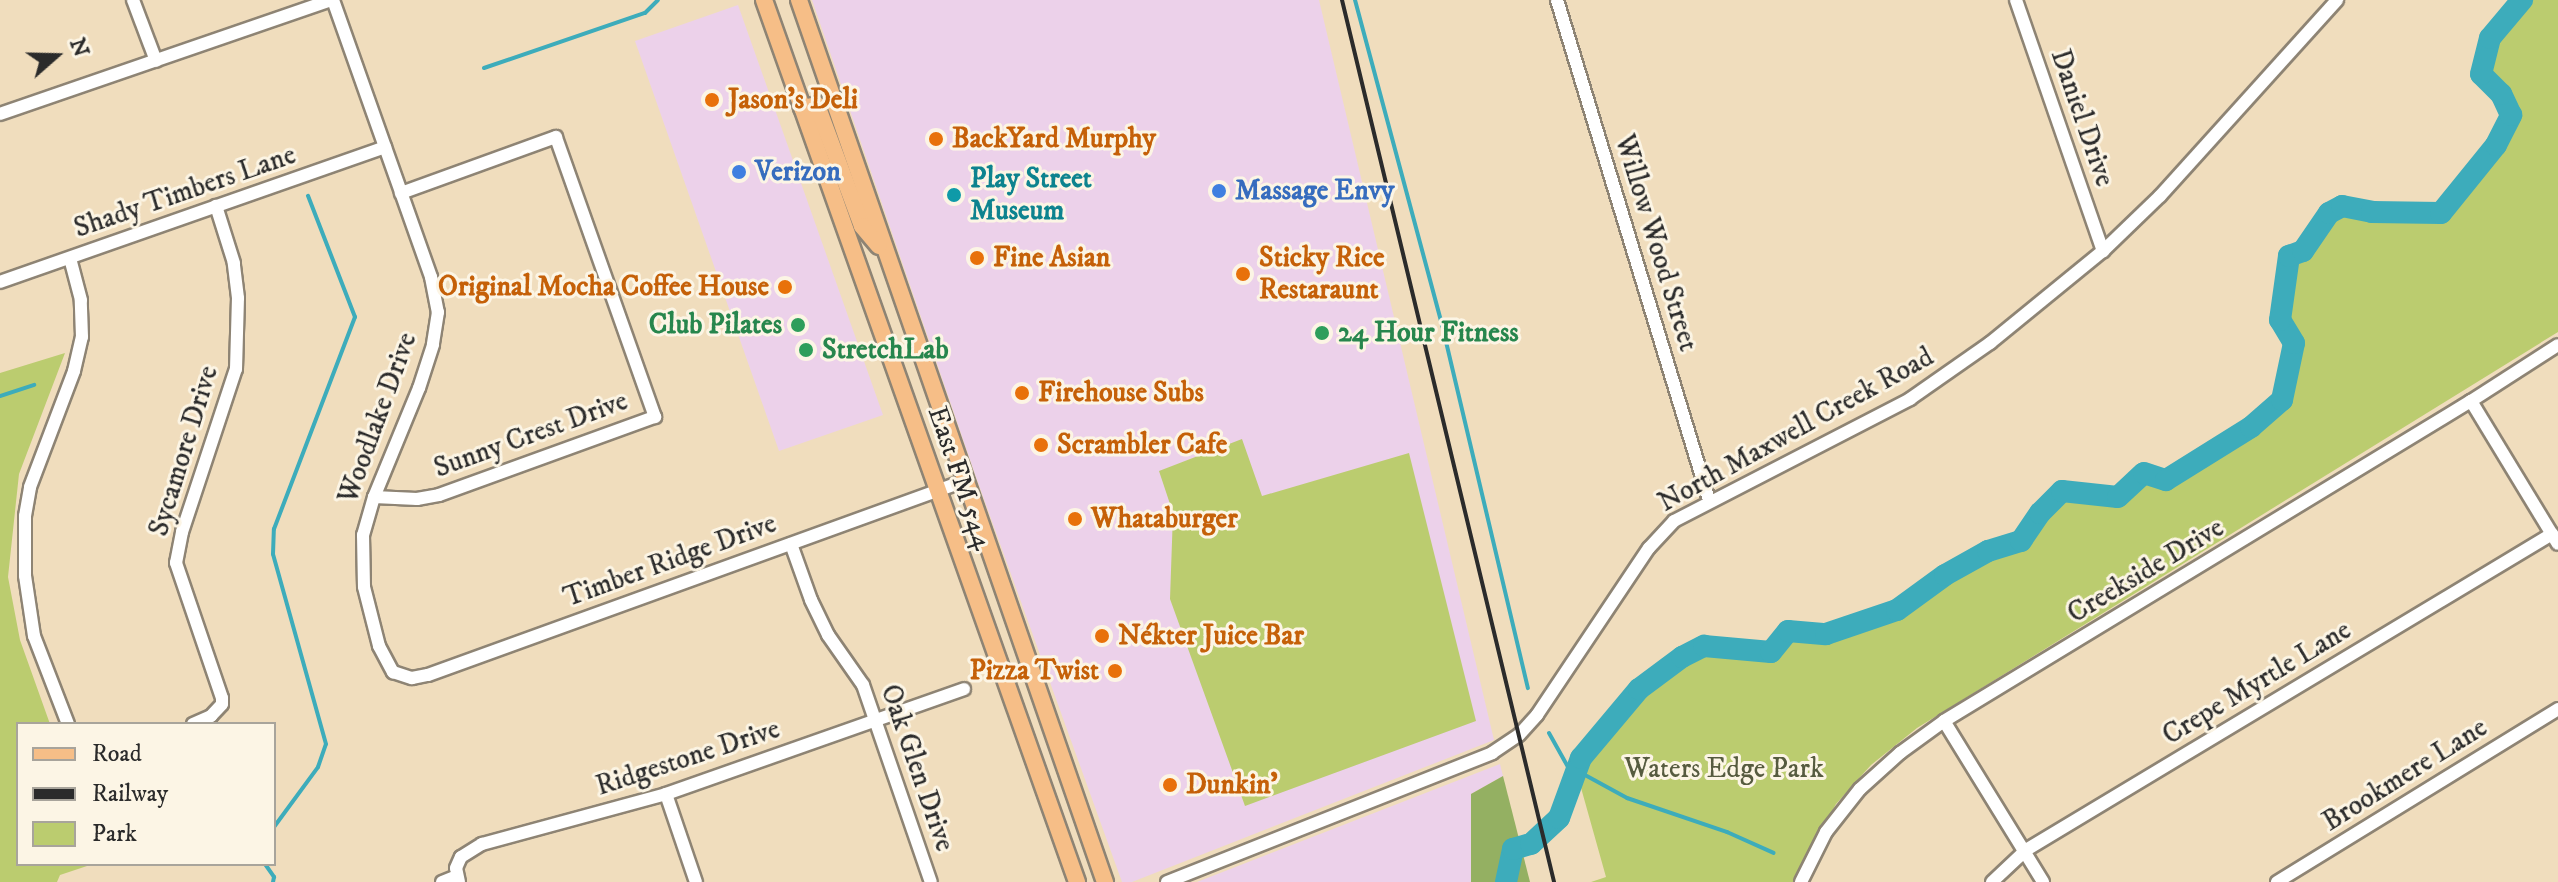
<!DOCTYPE html>
<meta charset="utf-8">
<style>
body{margin:0}
#map{position:relative;width:2558px;height:882px;overflow:hidden;background:#f0ddbd;font-family:"IM FELL DW Pica",serif}
div>[style]{position:absolute}
.built>*{inset:0;background:#ecd1ea}
.green>*{inset:0;background:#bbcc6f}
.forest>*{inset:0;background:#94b062}
.stream>*{height:4px;margin:-2px;padding:0 2px;transform-origin:2px;border-radius:2px;background:#3dacbb}
.river>*{height:22px;margin:-11px;padding:0 11px;transform-origin:11px;border-radius:11px;background:#3dacbb}
.roads{filter:drop-shadow(2px 0 #8e8474) drop-shadow(-2px 0 #8e8474) drop-shadow(0 2px #8e8474) drop-shadow(0 -2px #8e8474)}
.minor>*{height:12px;margin:-6px;padding:0 6px;transform-origin:6px;border-radius:6px;background:#fff}
.major>*{height:16px;margin:-8px;padding:0 8px;transform-origin:8px;border-radius:8px;background:#f6be87}
.rail>*{height:4px;margin:-2px;padding:0 2px;transform-origin:2px;border-radius:2px;background:#2b2b2b}
.dots>*{width:22px;height:22px;translate:-50% -50%;box-sizing:border-box;border:4px solid #fcf5e5;border-radius:50%}
span{translate:-50% -50%;white-space:nowrap;text-align:center;line-height:1.15;-webkit-text-stroke:6px #fcf5e5;paint-order:stroke}
.food-label{font-size:28px;color:#c56008;font-weight:700}
.left{translate:0 -50%;text-align:left}
.right{translate:-100% -50%;text-align:right}
.street-label{font-size:28px;color:#2b2b2b}
.shop-label{font-size:28px;color:#366cbe;font-weight:700}
.culture-label{font-size:28px;color:#0d838f;font-weight:700}
.leisure-label{font-size:28px;color:#27864d;font-weight:700}
.park-label{font-size:28px;color:#565b3f}
.legend{position:absolute;left:16px;top:722px;width:260px;height:144px;box-sizing:border-box;background:#fcf5e5;border:2px solid #a8a49b;margin:0;padding:10px 14px;list-style:none;font-size:24px;color:#2b2b2b}
.legend li{display:flex;align-items:center;gap:16px;height:40px}
.legend b{width:40px;border:2px solid #a8a49b}
.north{position:absolute;left:16px;top:16px;width:80px;height:80px;-webkit-text-stroke:6px #fcf5e5;paint-order:stroke;rotate:70deg;font-size:22px;font-weight:700;line-height:32px;text-align:center;color:#2b2b2b}
.north::after{content:'';display:block;margin:auto;width:28px;height:36px;background:#2b2b2b;clip-path:polygon(50% 0,100% 100%,50% 72%,0 100%)}
</style>
<div id="map">
<div class="built">
<i style="clip-path:polygon(812px 0,1319px 0,1494px 740px,1132px 882px,1122px 882px,976px 477px)"></i>
<i style="clip-path:polygon(738px 5px,883px 415px,779px 451px,635px 41px)"></i>
<i style="clip-path:polygon(1500px 764px,1503px 776px,1471px 794px,1471px 882px,1197px 882px)"></i>
</div>
<div class="green">
<i style="clip-path:polygon(2522px 0,2558px 0,2558px 332px,1917px 728px,1871px 765px,1836px 804px,1793px 882px,1591px 882px,1606px 877px,1576px 770px,1581px 758px,1639px 689px,1682px 657px,1704px 646px,1771px 652px,1788px 631px,1826px 634px,1897px 610px,1945px 575px,1988px 551px,2021px 541px,2040px 513px,2062px 491px,2118px 497px,2144px 473px,2166px 480px,2251px 427px,2282px 400px,2294px 343px,2280px 320px,2289px 256px,2303px 251px,2329px 213px,2342px 206px,2372px 212px,2441px 213px,2496px 145px,2511px 115px,2501px 94px,2481px 74px,2490px 38px)"></i>
<i style="clip-path:polygon(65px 353px,19px 474px,8px 577px,20px 640px,50px 724px,18px 724px,18px 864px,93px 864px,60px 875px,57px 882px,0 882px,0 373px)"></i>
<i style="clip-path:polygon(1242px 439px,1262px 496px,1409px 453px,1476px 721px,1245px 806px,1170px 599px,1173px 513px,1159px 471px)"></i>
</div>
<div class="forest">
<i style="clip-path:polygon(1503px 776px,1530px 882px,1471px 882px,1471px 794px)"></i>
</div>
<div class="stream">
<i style="left:1355px;top:0;width:341px;rotate:75deg"></i>
<i style="left:1443px;top:329px;width:369px;rotate:76.7deg"></i>
<i style="left:484px;top:68px;width:170px;rotate:-18.9deg"></i>
<i style="left:645px;top:13px;width:18px;rotate:-45deg"></i>
<i style="left:0;top:396px;width:36px;rotate:-18deg"></i>
<i style="left:1549px;top:733px;width:49px;rotate:60.8deg"></i>
<i style="left:1573px;top:776px;width:12px;rotate:-5deg"></i>
<i style="left:1585px;top:775px;width:48px;rotate:28.7deg"></i>
<i style="left:1627px;top:798px;width:106px;rotate:18.8deg"></i>
<i style="left:1727px;top:832px;width:51px;rotate:24.1deg"></i>
<i style="left:274px;top:827px;width:74px;rotate:-53.7deg"></i>
<i style="left:318px;top:767px;width:24px;rotate:-71deg"></i>
<i style="left:326px;top:744px;width:197px;rotate:-105.6deg"></i>
<i style="left:273px;top:554px;width:25px;rotate:-88deg"></i>
<i style="left:274px;top:529px;width:227px;rotate:-69.1deg"></i>
<i style="left:355px;top:317px;width:130px;rotate:-111.2deg"></i>
<i style="left:265px;top:864px;width:16px;rotate:55deg"></i>
<i style="left:274px;top:877px;width:5px;rotate:101deg"></i>
</div>
<div class="river">
<i style="left:1506px;top:882px;width:34px;rotate:-78deg"></i>
<i style="left:1513px;top:849px;width:19px;rotate:-16deg"></i>
<i style="left:1531px;top:844px;width:38px;rotate:-43deg"></i>
<i style="left:1559px;top:818px;width:64px;rotate:-69.9deg"></i>
<i style="left:1581px;top:758px;width:90px;rotate:-50deg"></i>
<i style="left:1639px;top:689px;width:54px;rotate:-36.7deg"></i>
<i style="left:1682px;top:657px;width:25px;rotate:-27deg"></i>
<i style="left:1704px;top:646px;width:67px;rotate:5.1deg"></i>
<i style="left:1771px;top:652px;width:27px;rotate:-51deg"></i>
<i style="left:1788px;top:631px;width:38px;rotate:5deg"></i>
<i style="left:1826px;top:634px;width:75px;rotate:-18.7deg"></i>
<i style="left:1897px;top:610px;width:59px;rotate:-36.1deg"></i>
<i style="left:1945px;top:575px;width:49px;rotate:-29.2deg"></i>
<i style="left:1988px;top:551px;width:34px;rotate:-17deg"></i>
<i style="left:2021px;top:541px;width:34px;rotate:-56deg"></i>
<i style="left:2040px;top:513px;width:31px;rotate:-45deg"></i>
<i style="left:2062px;top:491px;width:56px;rotate:6.1deg"></i>
<i style="left:2118px;top:497px;width:35px;rotate:-43deg"></i>
<i style="left:2144px;top:473px;width:23px;rotate:18deg"></i>
<i style="left:2166px;top:480px;width:100px;rotate:-31.9deg"></i>
<i style="left:2251px;top:427px;width:41px;rotate:-41.1deg"></i>
<i style="left:2282px;top:400px;width:58px;rotate:-78.1deg"></i>
<i style="left:2294px;top:343px;width:27px;rotate:-121deg"></i>
<i style="left:2280px;top:320px;width:65px;rotate:-82deg"></i>
<i style="left:2289px;top:256px;width:15px;rotate:-20deg"></i>
<i style="left:2303px;top:251px;width:46px;rotate:-55.6deg"></i>
<i style="left:2329px;top:213px;width:15px;rotate:-28deg"></i>
<i style="left:2342px;top:206px;width:31px;rotate:11deg"></i>
<i style="left:2372px;top:212px;width:69px;rotate:0.8deg"></i>
<i style="left:2441px;top:213px;width:87px;rotate:-51deg"></i>
<i style="left:2496px;top:145px;width:34px;rotate:-63deg"></i>
<i style="left:2511px;top:115px;width:23px;rotate:-115deg"></i>
<i style="left:2501px;top:94px;width:28px;rotate:-135deg"></i>
<i style="left:2481px;top:74px;width:37px;rotate:-76deg"></i>
<i style="left:2490px;top:38px;width:50px;rotate:-49.9deg"></i>
</div>
<div class="roads">
<div class="minor">
<i style="left:133px;top:0;width:65px;rotate:69.3deg"></i>
<i style="left:333px;top:0;width:294px;rotate:70.5deg"></i>
<i style="left:431px;top:277px;width:36px;rotate:79deg"></i>
<i style="left:438px;top:312px;width:33px;rotate:99deg"></i>
<i style="left:433px;top:345px;width:45px;rotate:108deg"></i>
<i style="left:419px;top:388px;width:118px;rotate:112.4deg"></i>
<i style="left:374px;top:497px;width:40px;rotate:106deg"></i>
<i style="left:363px;top:535px;width:52px;rotate:88.9deg"></i>
<i style="left:364px;top:587px;width:61px;rotate:75.7deg"></i>
<i style="left:379px;top:646px;width:30px;rotate:62deg"></i>
<i style="left:393px;top:672px;width:20px;rotate:18deg"></i>
<i style="left:412px;top:678px;width:16px;rotate:-11deg"></i>
<i style="left:428px;top:675px;width:570px;rotate:-19.9deg"></i>
<i style="left:1557px;top:0;width:523px;rotate:73.09deg"></i>
<i style="left:2016px;top:0;width:266px;rotate:70.9deg"></i>
<i style="left:0;top:114px;width:351px;rotate:-19deg"></i>
<i style="left:0;top:282px;width:408px;rotate:-19.3deg"></i>
<i style="left:2471px;top:401px;width:167px;rotate:58.7deg"></i>
<i style="left:374px;top:497px;width:43px;rotate:2.7deg"></i>
<i style="left:417px;top:499px;width:22px;rotate:-10deg"></i>
<i style="left:439px;top:495px;width:230px;rotate:-19.9deg"></i>
<i style="left:655px;top:417px;width:297px;rotate:-109.5deg"></i>
<i style="left:556px;top:137px;width:165px;rotate:160.1deg"></i>
<i style="left:791px;top:544px;width:59px;rotate:70.3deg"></i>
<i style="left:811px;top:600px;width:39px;rotate:64deg"></i>
<i style="left:828px;top:635px;width:61px;rotate:55deg"></i>
<i style="left:863px;top:685px;width:208px;rotate:71deg"></i>
<i style="left:1944px;top:721px;width:189px;rotate:58.4deg"></i>
<i style="left:68px;top:724px;width:94px;rotate:-111.1deg"></i>
<i style="left:34px;top:636px;width:61px;rotate:-98.5deg"></i>
<i style="left:25px;top:576px;width:60px;rotate:-90deg"></i>
<i style="left:25px;top:516px;width:29px;rotate:-80deg"></i>
<i style="left:30px;top:487px;width:124px;rotate:-69.2deg"></i>
<i style="left:74px;top:371px;width:35px;rotate:-77deg"></i>
<i style="left:82px;top:337px;width:37px;rotate:-92deg"></i>
<i style="left:81px;top:300px;width:43px;rotate:-104.7deg"></i>
<i style="left:193px;top:724px;width:20px;rotate:-24deg"></i>
<i style="left:211px;top:716px;width:16px;rotate:-47deg"></i>
<i style="left:222px;top:704px;width:6px;rotate:-90deg"></i>
<i style="left:222px;top:698px;width:143px;rotate:-108.8deg"></i>
<i style="left:176px;top:563px;width:32px;rotate:-79deg"></i>
<i style="left:182px;top:532px;width:172px;rotate:-71.7deg"></i>
<i style="left:236px;top:369px;width:71px;rotate:-88.4deg"></i>
<i style="left:238px;top:298px;width:35px;rotate:-97deg"></i>
<i style="left:234px;top:263px;width:60px;rotate:-107.5deg"></i>
<i style="left:666px;top:794px;width:93px;rotate:71.2deg"></i>
<i style="left:442px;top:882px;width:16px;rotate:-22deg"></i>
<i style="left:459px;top:882px;width:14px;rotate:-102deg"></i>
<i style="left:456px;top:868px;width:12px;rotate:-66deg"></i>
<i style="left:461px;top:857px;width:25px;rotate:-32deg"></i>
<i style="left:482px;top:844px;width:191px;rotate:-15.2deg"></i>
<i style="left:666px;top:794px;width:316px;rotate:-19.4deg"></i>
<i style="left:1167px;top:882px;width:350px;rotate:-21.6deg"></i>
<i style="left:1492px;top:753px;width:32px;rotate:-34deg"></i>
<i style="left:1519px;top:735px;width:27px;rotate:-48deg"></i>
<i style="left:1537px;top:715px;width:201px;rotate:-56.2deg"></i>
<i style="left:1649px;top:548px;width:37px;rotate:-47deg"></i>
<i style="left:1674px;top:521px;width:266px;rotate:-27.3deg"></i>
<i style="left:1910px;top:399px;width:98px;rotate:-35deg"></i>
<i style="left:1990px;top:343px;width:146px;rotate:-39.2deg"></i>
<i style="left:2103px;top:251px;width:79px;rotate:-44deg"></i>
<i style="left:2160px;top:196px;width:264px;rotate:-47.9deg"></i>
<i style="left:1801px;top:882px;width:56px;rotate:-63.4deg"></i>
<i style="left:1826px;top:832px;width:55px;rotate:-51.7deg"></i>
<i style="left:1860px;top:789px;width:54px;rotate:-42deg"></i>
<i style="left:1900px;top:753px;width:54px;rotate:-36deg"></i>
<i style="left:1944px;top:721px;width:617px;rotate:-31.27deg"></i>
<i style="left:2471px;top:401px;width:103px;rotate:-32.8deg"></i>
<i style="left:1992px;top:882px;width:47px;rotate:-43.3deg"></i>
<i style="left:2026px;top:850px;width:614px;rotate:-31deg"></i>
<i style="left:2277px;top:882px;width:330px;rotate:-31.6deg"></i>
</div>
<div class="major">
<i style="left:764px;top:0;width:936px;rotate:70.46deg"></i>
<i style="left:799px;top:0;width:934px;rotate:70.87deg"></i>
<i style="left:802px;top:108px;width:15px;rotate:-11deg"></i>
<i style="left:817px;top:105px;width:129px;rotate:69.6deg"></i>
<i style="left:862px;top:226px;width:26px;rotate:50deg"></i>
</div>
</div>
<div class="rail">
<i style="left:1342px;top:0;width:907px;rotate:76.48deg"></i>
</div>
<div class="dots">
<i style="left:712px;top:100px;background:#e8710a"></i>
<i style="left:936px;top:139px;background:#e8710a"></i>
<i style="left:739px;top:172px;background:#3f7fe0"></i>
<i style="left:1219px;top:191px;background:#3f7fe0"></i>
<i style="left:954px;top:195px;background:#0f9aa8"></i>
<i style="left:977px;top:258px;background:#e8710a"></i>
<i style="left:1243px;top:274px;background:#e8710a"></i>
<i style="left:785px;top:287px;background:#e8710a"></i>
<i style="left:798px;top:325px;background:#2e9e5b"></i>
<i style="left:1322px;top:333px;background:#2e9e5b"></i>
<i style="left:806px;top:350px;background:#2e9e5b"></i>
<i style="left:1022px;top:393px;background:#e8710a"></i>
<i style="left:1041px;top:445px;background:#e8710a"></i>
<i style="left:1075px;top:519px;background:#e8710a"></i>
<i style="left:1102px;top:636px;background:#e8710a"></i>
<i style="left:1115px;top:671px;background:#e8710a"></i>
<i style="left:1170px;top:785px;background:#e8710a"></i>
</div>
<div class="food-label">
<span class="left" style="left:728px;top:100px">Jason's Deli</span>
<span class="left" style="left:952px;top:139px">BackYard Murphy</span>
<span class="left" style="left:993px;top:258px">Fine Asian</span>
<span class="left" style="left:1259px;top:274px">Sticky Rice<br>Restaraunt</span>
<span class="right" style="left:769px;top:287px">Original Mocha Coffee House</span>
<span class="left" style="left:1038px;top:393px">Firehouse Subs</span>
<span class="left" style="left:1057px;top:445px">Scrambler Cafe</span>
<span class="left" style="left:1091px;top:519px">Whataburger</span>
<span class="left" style="left:1118px;top:636px">Nékter Juice Bar</span>
<span class="right" style="left:1099px;top:671px">Pizza Twist</span>
<span class="left" style="left:1186px;top:785px">Dunkin'</span>
</div>
<div class="street-label">
<span style="left:2082px;top:118px;rotate:71deg">Daniel Drive</span>
<span style="left:185px;top:192px;rotate:-19deg">Shady Timbers Lane</span>
<span style="left:1656px;top:243px;rotate:73deg">Willow Wood Street</span>
<span style="left:378px;top:418px;rotate:-70deg">Woodlake Drive</span>
<span style="left:1796px;top:430px;rotate:-29deg">North Maxwell Creek Road</span>
<span style="left:531px;top:435px;rotate:-20deg">Sunny Crest Drive</span>
<span style="left:184px;top:451px;rotate:-73deg">Sycamore Drive</span>
<span style="left:960px;top:478px;rotate:71deg">East FM 544</span>
<span style="left:670px;top:561px;rotate:-20deg">Timber Ridge Drive</span>
<span style="left:2146px;top:571px;rotate:-31deg">Creekside Drive</span>
<span style="left:2257px;top:683px;rotate:-31deg">Crepe Myrtle Lane</span>
<span style="left:688px;top:758px;rotate:-18deg">Ridgestone Drive</span>
<span style="left:917px;top:768px;rotate:71deg">Oak Glen Drive</span>
<span style="left:2405px;top:775px;rotate:-32deg">Brookmere Lane</span>
</div>
<div class="shop-label">
<span class="left" style="left:755px;top:172px">Verizon</span>
<span class="left" style="left:1235px;top:191px">Massage Envy</span>
</div>
<div class="culture-label">
<span class="left" style="left:970px;top:195px">Play Street<br>Museum</span>
</div>
<div class="leisure-label">
<span class="right" style="left:782px;top:325px">Club Pilates</span>
<span class="left" style="left:1338px;top:333px">24 Hour Fitness</span>
<span class="left" style="left:822px;top:350px">StretchLab</span>
</div>
<div class="park-label">
<span style="left:1724px;top:769px">Waters Edge Park</span>
</div>
<ul class="legend">
<li><b style="height:10px;background:#f6be87"></b>Road</li>
<li><b style="height:10px;background:#2b2b2b"></b>Railway</li>
<li><b style="height:22px;background:#bbcc6f"></b>Park</li>
</ul>
<div class="north">N</div>
</div>
